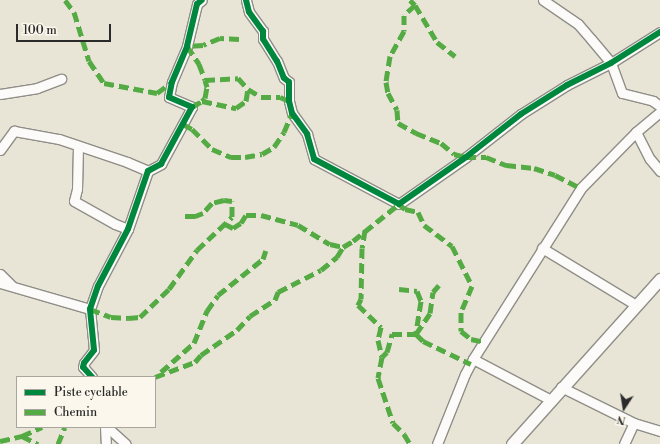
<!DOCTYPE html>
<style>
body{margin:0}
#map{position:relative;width:660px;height:444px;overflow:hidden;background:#e8e5d7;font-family:"Libre Bodoni",serif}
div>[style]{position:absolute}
.roads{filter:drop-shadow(1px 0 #8f8e87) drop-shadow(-1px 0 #8f8e87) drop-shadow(0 1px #8f8e87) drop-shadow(0 -1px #8f8e87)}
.minor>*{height:9px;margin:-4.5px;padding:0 4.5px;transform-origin:4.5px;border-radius:4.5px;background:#fcfbf9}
.major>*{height:11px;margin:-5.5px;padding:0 5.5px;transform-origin:5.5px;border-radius:5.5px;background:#fcfbf9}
.quiet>*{height:5px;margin-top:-2.5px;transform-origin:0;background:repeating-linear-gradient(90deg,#54ab44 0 10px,transparent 0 15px)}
.cycleway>*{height:6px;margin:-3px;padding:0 3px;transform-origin:3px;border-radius:3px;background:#00873e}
span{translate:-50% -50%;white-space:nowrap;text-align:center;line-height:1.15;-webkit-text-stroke:3.5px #fbf7ec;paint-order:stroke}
.legend{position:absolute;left:16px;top:376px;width:140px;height:52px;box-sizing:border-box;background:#fbf7ec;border:1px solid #a8a59f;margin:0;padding:5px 7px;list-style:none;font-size:12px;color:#2b2b2b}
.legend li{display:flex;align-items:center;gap:8px;height:20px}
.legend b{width:20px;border:1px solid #a8a59f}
.north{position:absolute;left:604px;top:388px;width:40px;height:40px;-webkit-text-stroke:3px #fbf7ec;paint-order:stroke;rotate:192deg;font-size:11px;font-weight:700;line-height:16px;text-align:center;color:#2b2b2b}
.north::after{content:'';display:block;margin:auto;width:14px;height:18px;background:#2b2b2b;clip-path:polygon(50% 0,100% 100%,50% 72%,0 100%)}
.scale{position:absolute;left:16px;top:24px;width:95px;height:18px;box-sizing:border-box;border:2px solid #2b2b2b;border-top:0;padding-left:5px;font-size:12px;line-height:14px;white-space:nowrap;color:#2b2b2b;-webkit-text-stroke:3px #fbf7ec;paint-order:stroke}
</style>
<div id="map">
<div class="roads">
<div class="minor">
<i style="left:246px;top:0;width:12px;rotate:76deg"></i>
<i style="left:249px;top:12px;width:24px;rotate:54deg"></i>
<i style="left:263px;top:31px;width:8px;rotate:90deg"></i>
<i style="left:263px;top:39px;width:26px;rotate:58deg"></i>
<i style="left:277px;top:61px;width:18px;rotate:68deg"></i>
<i style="left:284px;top:78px;width:6px;rotate:39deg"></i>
<i style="left:289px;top:82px;width:19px;rotate:90deg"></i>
<i style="left:289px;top:101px;width:12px;rotate:76deg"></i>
<i style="left:292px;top:113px;width:26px;rotate:54deg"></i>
<i style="left:307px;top:134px;width:26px;rotate:74deg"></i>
<i style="left:314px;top:159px;width:96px;rotate:27.9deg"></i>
<i style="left:399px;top:204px;width:82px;rotate:-35deg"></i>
<i style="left:466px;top:157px;width:70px;rotate:-38deg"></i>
<i style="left:521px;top:114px;width:54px;rotate:-32.2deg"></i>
<i style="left:567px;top:85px;width:49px;rotate:-26.6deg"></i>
<i style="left:611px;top:63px;width:58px;rotate:-32.3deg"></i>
<i style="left:543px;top:0;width:42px;rotate:34.4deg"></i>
<i style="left:578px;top:24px;width:20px;rotate:49deg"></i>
<i style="left:591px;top:39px;width:31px;rotate:50deg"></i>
<i style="left:611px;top:63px;width:32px;rotate:70deg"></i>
<i style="left:622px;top:93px;width:32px;rotate:14deg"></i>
<i style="left:653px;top:101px;width:9px;rotate:36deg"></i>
<i style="left:0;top:94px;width:37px;rotate:-9deg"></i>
<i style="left:37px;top:88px;width:26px;rotate:-21deg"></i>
<i style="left:636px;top:132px;width:30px;rotate:63deg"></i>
<i style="left:650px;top:159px;width:16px;rotate:50deg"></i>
<i style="left:78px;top:146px;width:43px;rotate:91.3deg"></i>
<i style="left:77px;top:189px;width:12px;rotate:104deg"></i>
<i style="left:74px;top:201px;width:47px;rotate:29.3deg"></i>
<i style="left:115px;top:224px;width:14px;rotate:21deg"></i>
<i style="left:0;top:150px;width:24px;rotate:-54deg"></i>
<i style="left:14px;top:131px;width:46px;rotate:10.1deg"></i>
<i style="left:59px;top:139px;width:72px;rotate:18.7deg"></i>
<i style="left:127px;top:162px;width:23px;rotate:23deg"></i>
<i style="left:542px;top:248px;width:110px;rotate:31.2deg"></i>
<i style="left:0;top:274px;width:17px;rotate:45deg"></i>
<i style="left:0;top:283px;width:94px;rotate:16.1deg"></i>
<i style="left:473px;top:359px;width:88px;rotate:27.7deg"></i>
<i style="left:92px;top:377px;width:13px;rotate:-132deg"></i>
<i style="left:83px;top:367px;width:4px;rotate:-76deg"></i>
<i style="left:84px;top:363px;width:16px;rotate:-52deg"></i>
<i style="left:94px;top:350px;width:41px;rotate:-95.6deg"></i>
<i style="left:90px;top:309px;width:24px;rotate:-71deg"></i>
<i style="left:98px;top:286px;width:64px;rotate:-62.2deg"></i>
<i style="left:128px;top:229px;width:61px;rotate:-71deg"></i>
<i style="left:148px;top:171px;width:15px;rotate:-28deg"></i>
<i style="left:161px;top:164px;width:65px;rotate:-61.5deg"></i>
<i style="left:192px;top:107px;width:25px;rotate:-157deg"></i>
<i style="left:169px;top:97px;width:15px;rotate:-79deg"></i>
<i style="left:172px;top:82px;width:39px;rotate:-67deg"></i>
<i style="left:187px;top:46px;width:43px;rotate:-76.6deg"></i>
<i style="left:197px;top:4px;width:6px;rotate:-39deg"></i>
<i style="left:561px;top:387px;width:81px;rotate:26.3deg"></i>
<i style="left:634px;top:423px;width:27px;rotate:17deg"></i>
<i style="left:105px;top:427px;width:17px;rotate:87deg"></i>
<i style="left:107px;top:427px;width:25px;rotate:42deg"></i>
<i style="left:437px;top:444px;width:75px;rotate:-68.2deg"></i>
<i style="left:465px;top:374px;width:17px;rotate:-62deg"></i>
<i style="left:473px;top:359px;width:202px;rotate:-57.7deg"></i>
<i style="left:581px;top:188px;width:78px;rotate:-45.5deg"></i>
<i style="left:636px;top:132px;width:31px;rotate:-40deg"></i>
<i style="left:624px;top:444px;width:23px;rotate:-65deg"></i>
</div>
<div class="major">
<i style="left:512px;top:444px;width:222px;rotate:-48.1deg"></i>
</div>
</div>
<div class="quiet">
<i style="left:65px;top:0;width:15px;rotate:53deg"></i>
<i style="left:74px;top:12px;width:51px;rotate:73deg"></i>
<i style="left:89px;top:61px;width:27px;rotate:56deg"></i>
<i style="left:104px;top:83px;width:54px;rotate:10.7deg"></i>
<i style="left:157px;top:93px;width:19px;rotate:-36deg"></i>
<i style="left:410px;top:0;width:7px;rotate:45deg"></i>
<i style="left:415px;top:5px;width:15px;rotate:138deg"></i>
<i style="left:404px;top:15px;width:16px;rotate:90deg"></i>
<i style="left:404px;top:31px;width:29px;rotate:119deg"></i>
<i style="left:390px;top:56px;width:26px;rotate:99deg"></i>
<i style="left:386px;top:82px;width:11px;rotate:80deg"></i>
<i style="left:388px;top:93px;width:19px;rotate:62deg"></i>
<i style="left:397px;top:110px;width:13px;rotate:86deg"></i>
<i style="left:398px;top:123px;width:21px;rotate:29deg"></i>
<i style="left:416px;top:133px;width:27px;rotate:22deg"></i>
<i style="left:441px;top:143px;width:17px;rotate:40deg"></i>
<i style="left:454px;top:154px;width:12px;rotate:14deg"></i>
<i style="left:466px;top:157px;width:20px"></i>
<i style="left:486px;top:157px;width:22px;rotate:22deg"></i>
<i style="left:506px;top:165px;width:28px;rotate:6deg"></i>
<i style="left:534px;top:168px;width:22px;rotate:18deg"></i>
<i style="left:555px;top:175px;width:29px;rotate:27deg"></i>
<i style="left:415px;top:5px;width:43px;rotate:59.3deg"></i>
<i style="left:437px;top:42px;width:23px;rotate:38deg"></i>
<i style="left:239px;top:39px;width:19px;rotate:-177deg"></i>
<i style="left:220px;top:38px;width:18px;rotate:158deg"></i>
<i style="left:203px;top:45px;width:16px;rotate:176deg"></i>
<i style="left:187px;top:46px;width:22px;rotate:56deg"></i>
<i style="left:199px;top:64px;width:17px;rotate:69deg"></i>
<i style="left:205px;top:80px;width:33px;rotate:-3deg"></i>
<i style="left:238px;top:78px;width:15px;rotate:48deg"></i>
<i style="left:248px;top:89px;width:15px;rotate:32deg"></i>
<i style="left:261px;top:97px;width:19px"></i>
<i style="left:280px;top:97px;width:10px;rotate:24deg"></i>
<i style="left:202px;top:101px;width:4px;rotate:-45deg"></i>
<i style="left:205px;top:98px;width:11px;rotate:-80deg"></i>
<i style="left:207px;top:87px;width:7px;rotate:-106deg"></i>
<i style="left:192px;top:107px;width:12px;rotate:-31deg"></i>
<i style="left:202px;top:101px;width:35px;rotate:12deg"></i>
<i style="left:236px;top:108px;width:12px;rotate:-35deg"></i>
<i style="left:246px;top:101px;width:12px;rotate:-81deg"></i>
<i style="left:183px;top:124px;width:10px;rotate:29deg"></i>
<i style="left:192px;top:129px;width:28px;rotate:45deg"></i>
<i style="left:212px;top:149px;width:21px;rotate:23deg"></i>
<i style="left:231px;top:157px;width:14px"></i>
<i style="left:245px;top:157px;width:17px;rotate:-10deg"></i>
<i style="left:262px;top:154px;width:14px;rotate:-30deg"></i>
<i style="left:274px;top:147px;width:18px;rotate:-56deg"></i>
<i style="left:284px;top:132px;width:21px;rotate:-67deg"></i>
<i style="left:225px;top:224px;width:9px;rotate:27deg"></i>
<i style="left:233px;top:228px;width:9px;rotate:-32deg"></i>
<i style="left:241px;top:223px;width:9px;rotate:-58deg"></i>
<i style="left:246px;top:215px;width:15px"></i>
<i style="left:261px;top:215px;width:38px;rotate:15deg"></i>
<i style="left:298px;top:225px;width:37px;rotate:31deg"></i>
<i style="left:330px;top:244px;width:13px;rotate:13deg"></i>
<i style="left:343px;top:247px;width:12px;rotate:-31deg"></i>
<i style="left:353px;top:241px;width:59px;rotate:-38.8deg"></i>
<i style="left:399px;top:204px;width:8px;rotate:40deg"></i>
<i style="left:405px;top:209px;width:13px;rotate:13deg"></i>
<i style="left:418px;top:212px;width:14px;rotate:65deg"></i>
<i style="left:424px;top:225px;width:35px;rotate:37deg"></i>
<i style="left:452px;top:246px;width:45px;rotate:63.4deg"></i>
<i style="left:472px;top:286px;width:28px;rotate:113deg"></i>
<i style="left:461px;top:312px;width:19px;rotate:90deg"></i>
<i style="left:461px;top:331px;width:13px;rotate:39deg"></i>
<i style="left:471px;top:339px;width:14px;rotate:12deg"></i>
<i style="left:365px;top:230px;width:18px;rotate:99deg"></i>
<i style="left:362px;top:248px;width:51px;rotate:91.1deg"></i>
<i style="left:361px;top:299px;width:7px;rotate:117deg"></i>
<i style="left:358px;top:305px;width:32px;rotate:44deg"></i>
<i style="left:381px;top:327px;width:13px;rotate:103deg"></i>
<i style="left:378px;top:340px;width:17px;rotate:77deg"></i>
<i style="left:382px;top:357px;width:21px;rotate:101deg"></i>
<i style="left:378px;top:378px;width:47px;rotate:71.6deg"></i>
<i style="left:393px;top:423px;width:16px;rotate:45deg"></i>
<i style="left:404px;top:434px;width:12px;rotate:59deg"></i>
<i style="left:399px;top:289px;width:18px;rotate:6deg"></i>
<i style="left:417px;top:291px;width:11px;rotate:68deg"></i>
<i style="left:421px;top:301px;width:33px;rotate:99deg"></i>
<i style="left:416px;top:334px;width:10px;rotate:45deg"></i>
<i style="left:423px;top:341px;width:53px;rotate:25.6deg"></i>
<i style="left:90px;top:309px;width:22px;rotate:21deg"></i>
<i style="left:111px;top:317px;width:17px;rotate:3deg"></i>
<i style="left:128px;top:318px;width:12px;rotate:-5deg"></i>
<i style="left:140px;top:317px;width:40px;rotate:-44deg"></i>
<i style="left:169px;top:289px;width:48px;rotate:-54.3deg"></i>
<i style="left:197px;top:250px;width:48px;rotate:-43.3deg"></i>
<i style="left:232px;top:217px;width:16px;rotate:-90deg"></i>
<i style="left:232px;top:201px;width:8px;rotate:-173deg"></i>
<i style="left:224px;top:200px;width:12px;rotate:166deg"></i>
<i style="left:212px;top:203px;width:13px;rotate:132deg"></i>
<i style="left:203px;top:213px;width:9px;rotate:159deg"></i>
<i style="left:195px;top:216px;width:14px;rotate:180deg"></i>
<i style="left:382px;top:357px;width:7px;rotate:-45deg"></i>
<i style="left:387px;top:352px;width:19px;rotate:-74deg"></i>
<i style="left:392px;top:334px;width:24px"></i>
<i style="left:416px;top:334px;width:25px;rotate:-56deg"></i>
<i style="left:430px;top:313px;width:21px;rotate:-82deg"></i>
<i style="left:433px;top:292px;width:9px;rotate:-49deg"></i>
<i style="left:161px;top:372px;width:44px;rotate:-41.3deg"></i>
<i style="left:194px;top:343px;width:35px;rotate:-68deg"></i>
<i style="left:207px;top:311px;width:19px;rotate:-55deg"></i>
<i style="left:218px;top:295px;width:58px;rotate:-38.7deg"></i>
<i style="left:263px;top:259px;width:9px;rotate:-72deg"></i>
<i style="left:155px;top:377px;width:43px;rotate:-20.6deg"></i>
<i style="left:195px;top:362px;width:9px;rotate:-49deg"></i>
<i style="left:201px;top:355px;width:44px;rotate:-34.8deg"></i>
<i style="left:237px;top:330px;width:19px;rotate:-47deg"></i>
<i style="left:250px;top:316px;width:30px;rotate:-33deg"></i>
<i style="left:275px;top:300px;width:9px;rotate:-69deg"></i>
<i style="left:278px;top:292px;width:48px;rotate:-27.1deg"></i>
<i style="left:321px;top:270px;width:21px;rotate:-39deg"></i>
<i style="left:337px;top:257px;width:12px;rotate:-59deg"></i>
<i style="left:22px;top:436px;width:18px;rotate:27deg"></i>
<i style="left:0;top:441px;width:23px;rotate:-13deg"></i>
<i style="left:22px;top:436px;width:22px;rotate:-24deg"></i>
<i style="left:58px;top:444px;width:18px;rotate:-68deg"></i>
</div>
<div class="cycleway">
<i style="left:246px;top:0;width:12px;rotate:76deg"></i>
<i style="left:249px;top:12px;width:24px;rotate:54deg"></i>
<i style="left:263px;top:31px;width:8px;rotate:90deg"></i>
<i style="left:263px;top:39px;width:26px;rotate:58deg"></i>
<i style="left:277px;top:61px;width:18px;rotate:68deg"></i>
<i style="left:284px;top:78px;width:6px;rotate:39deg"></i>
<i style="left:289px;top:82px;width:19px;rotate:90deg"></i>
<i style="left:289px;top:101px;width:12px;rotate:76deg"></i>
<i style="left:292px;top:113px;width:26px;rotate:54deg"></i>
<i style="left:307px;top:134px;width:26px;rotate:74deg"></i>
<i style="left:314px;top:159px;width:96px;rotate:27.9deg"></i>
<i style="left:399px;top:204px;width:82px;rotate:-35deg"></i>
<i style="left:466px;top:157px;width:70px;rotate:-38deg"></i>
<i style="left:521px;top:114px;width:54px;rotate:-32.2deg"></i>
<i style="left:567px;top:85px;width:49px;rotate:-26.6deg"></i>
<i style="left:611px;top:63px;width:58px;rotate:-32.3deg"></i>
<i style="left:92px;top:377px;width:13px;rotate:-132deg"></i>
<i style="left:83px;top:367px;width:4px;rotate:-76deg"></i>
<i style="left:84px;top:363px;width:16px;rotate:-52deg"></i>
<i style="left:94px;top:350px;width:41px;rotate:-95.6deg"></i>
<i style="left:90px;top:309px;width:24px;rotate:-71deg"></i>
<i style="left:98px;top:286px;width:64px;rotate:-62.2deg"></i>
<i style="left:128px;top:229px;width:61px;rotate:-71deg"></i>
<i style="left:148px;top:171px;width:15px;rotate:-28deg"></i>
<i style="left:161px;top:164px;width:65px;rotate:-61.5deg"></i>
<i style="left:192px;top:107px;width:25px;rotate:-157deg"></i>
<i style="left:169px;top:97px;width:15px;rotate:-79deg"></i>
<i style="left:172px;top:82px;width:39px;rotate:-67deg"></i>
<i style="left:187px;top:46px;width:43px;rotate:-76.6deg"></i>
<i style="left:197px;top:4px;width:6px;rotate:-39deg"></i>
</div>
<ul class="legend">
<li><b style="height:5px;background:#00873e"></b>Piste cyclable</li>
<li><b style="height:5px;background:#54ab44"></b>Chemin</li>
</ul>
<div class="north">N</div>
<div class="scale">100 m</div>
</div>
